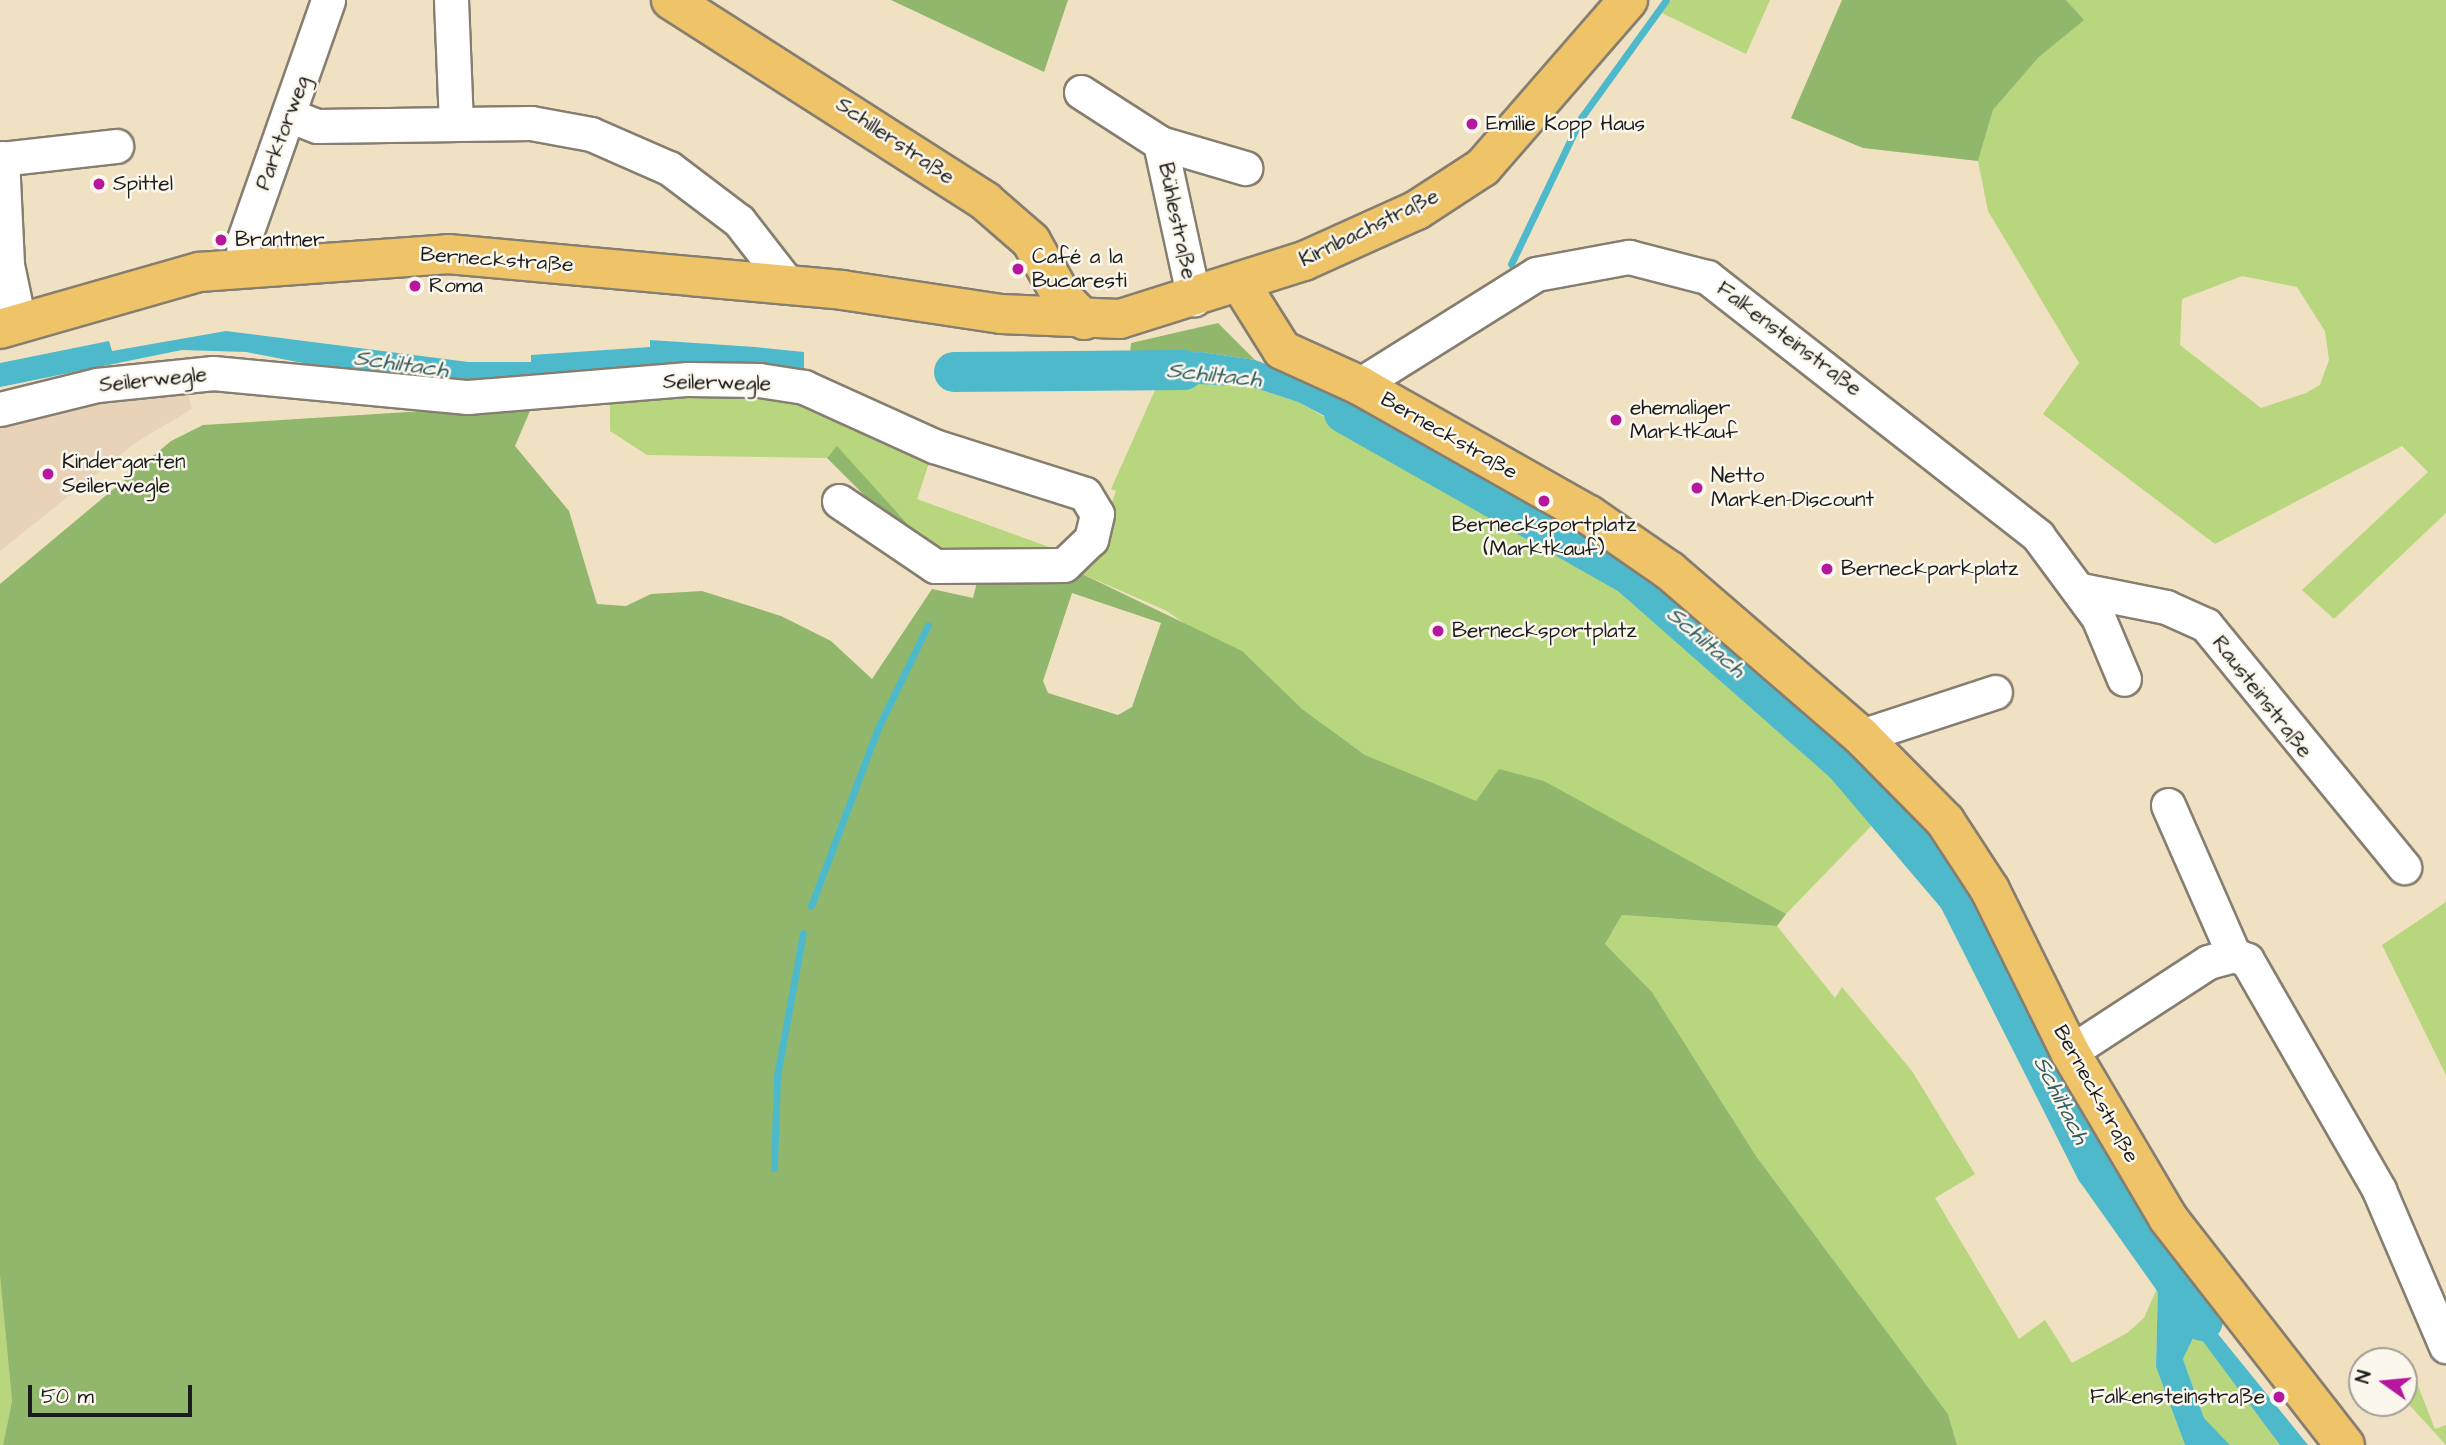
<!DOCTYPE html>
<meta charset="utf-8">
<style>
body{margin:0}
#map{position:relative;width:2446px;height:1445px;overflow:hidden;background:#f0e1c3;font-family:"Architects Daughter",sans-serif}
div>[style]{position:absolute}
.built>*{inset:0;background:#e9d3b8}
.green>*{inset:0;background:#b7d67d}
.forest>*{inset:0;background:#91b76c}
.water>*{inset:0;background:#4fb9cc}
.stream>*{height:7px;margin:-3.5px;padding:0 3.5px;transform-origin:3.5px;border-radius:3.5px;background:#4fb9cc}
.river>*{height:40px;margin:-20px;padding:0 20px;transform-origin:20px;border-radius:20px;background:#4fb9cc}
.roads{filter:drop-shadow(2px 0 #867e70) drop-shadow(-2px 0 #867e70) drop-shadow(0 2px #867e70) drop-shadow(0 -2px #867e70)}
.minor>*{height:33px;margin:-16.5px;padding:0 16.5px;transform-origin:16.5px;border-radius:16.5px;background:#fff}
.major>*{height:38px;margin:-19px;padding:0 19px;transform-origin:19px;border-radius:19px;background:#efc469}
.dots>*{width:19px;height:19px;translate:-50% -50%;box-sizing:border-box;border:4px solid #fbf7ec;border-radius:50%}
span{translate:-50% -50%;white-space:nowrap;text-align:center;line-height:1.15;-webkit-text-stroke:5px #fbf7ec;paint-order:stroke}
.poi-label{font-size:21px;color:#1c1c1c}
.left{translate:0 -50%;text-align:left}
.right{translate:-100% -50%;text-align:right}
.street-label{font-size:21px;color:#1c1c1c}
.water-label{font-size:23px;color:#305b62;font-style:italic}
.north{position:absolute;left:2348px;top:1347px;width:70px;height:70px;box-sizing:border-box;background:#fbf7ec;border:2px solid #a29f99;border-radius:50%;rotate:285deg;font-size:19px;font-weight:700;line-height:28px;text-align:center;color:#1c1c1c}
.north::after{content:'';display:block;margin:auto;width:24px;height:32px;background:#b5179e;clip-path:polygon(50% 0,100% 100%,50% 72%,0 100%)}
.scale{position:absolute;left:28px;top:1385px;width:164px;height:32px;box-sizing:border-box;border:4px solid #1c1c1c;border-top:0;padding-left:9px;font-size:21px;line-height:24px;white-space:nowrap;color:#1c1c1c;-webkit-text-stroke:5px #fbf7ec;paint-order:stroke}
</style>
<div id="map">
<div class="built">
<i style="clip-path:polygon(186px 382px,192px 409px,135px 443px,0 551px,0 420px)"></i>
</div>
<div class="green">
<i style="clip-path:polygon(1671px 0,1770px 0,1746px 54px,1662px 13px)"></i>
<i style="clip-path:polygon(evenodd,2066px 0,2446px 0,2446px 513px,2334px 619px,2302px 590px,2428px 472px,2402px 446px,2215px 544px,2043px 414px,2079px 363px,1988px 211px,1978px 161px,1993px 110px,2039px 57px,2083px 20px,2066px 0,2242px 276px,2297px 287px,2325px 331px,2329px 360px,2320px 385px,2306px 393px,2261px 408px,2180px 345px,2182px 299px,2242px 276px)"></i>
<i style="clip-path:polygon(1160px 379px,1252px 387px,1298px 402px,1613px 578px,1879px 818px,1786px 914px,1444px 791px,1365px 755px,1167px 611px,1078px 572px,1103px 527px,1116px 491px,1111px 489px)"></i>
<i style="clip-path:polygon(781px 391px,931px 457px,917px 499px,1060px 551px,934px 555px,837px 447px,827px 458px,647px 455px,610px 431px,610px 392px)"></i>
<i style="clip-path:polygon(2446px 902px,2446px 1075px,2382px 945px)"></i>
<i style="clip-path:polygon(1622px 915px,1777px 926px,1835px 998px,1842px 987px,1912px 1071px,1975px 1174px,1935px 1198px,2019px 1339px,2045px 1320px,2072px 1363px,2127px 1333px,2144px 1318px,2158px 1286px,2156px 1367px,2185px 1445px,1957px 1445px,1948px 1414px,1756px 1156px,1652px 992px,1605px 944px)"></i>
<i style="clip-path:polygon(0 1276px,12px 1401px,3px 1445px,0 1445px)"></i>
<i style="clip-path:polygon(2196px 1331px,2245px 1397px,2280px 1445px,2230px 1445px,2204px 1418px,2183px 1359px)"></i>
<i style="clip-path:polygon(2416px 1381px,2435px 1429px,2446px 1425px,2446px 1445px,2404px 1399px,2404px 1385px)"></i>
</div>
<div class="forest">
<i style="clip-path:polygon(891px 0,1068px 0,1044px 72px)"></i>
<i style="clip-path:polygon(1842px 0,2066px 0,2084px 20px,2039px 57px,1993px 110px,1978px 161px,1863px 148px,1791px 118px)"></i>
<i style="clip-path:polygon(1218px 323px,1255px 360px,1202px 352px,1130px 354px,1131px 343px)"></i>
<i style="clip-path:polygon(evenodd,533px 404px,515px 446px,569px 511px,597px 604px,626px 606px,651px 594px,702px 591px,781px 616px,831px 641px,872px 679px,932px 589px,973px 598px,980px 570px,1078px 572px,1242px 651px,1302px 709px,1365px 755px,1476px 801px,1499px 769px,1544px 781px,1786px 914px,1777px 926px,1622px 915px,1605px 944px,1652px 992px,1756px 1156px,1948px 1414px,1957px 1445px,3px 1445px,12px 1401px,0 1276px,0 584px,171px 441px,203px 425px,533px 404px,1072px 593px,1161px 623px,1132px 707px,1118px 715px,1048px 693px,1043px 681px,1072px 593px)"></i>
<i style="clip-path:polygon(837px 446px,919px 537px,916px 547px,827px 458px)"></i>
</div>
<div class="water">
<i style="clip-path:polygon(226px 331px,468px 362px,531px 362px,531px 355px,650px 347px,650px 340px,755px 347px,804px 352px,804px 373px,468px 388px,390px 380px,246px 352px,182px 350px,0 387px,0 363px,109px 341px,112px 351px)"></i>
<i style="clip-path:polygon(1202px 352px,1255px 360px,1304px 378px,1396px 428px,1386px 448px,1298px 402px,1252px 387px,1130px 380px,1130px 354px)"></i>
<i style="clip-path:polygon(1116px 356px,1117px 382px,954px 384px,955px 360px)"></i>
<i style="clip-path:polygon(2178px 1272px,2218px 1334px,2308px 1445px,2280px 1445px,2196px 1332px,2183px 1359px,2204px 1418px,2230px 1445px,2185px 1445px,2156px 1367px,2158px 1286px)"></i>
</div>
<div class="stream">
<i style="left:1511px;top:264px;width:162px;rotate:-64.4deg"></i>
<i style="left:1581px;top:118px;width:145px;rotate:-54.2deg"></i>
<i style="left:811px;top:906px;width:190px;rotate:-69.4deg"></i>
<i style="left:878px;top:728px;width:114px;rotate:-64.1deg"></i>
<i style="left:774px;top:1168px;width:92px;rotate:-88.1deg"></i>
<i style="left:777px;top:1076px;width:145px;rotate:-79.7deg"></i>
</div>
<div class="river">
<i style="left:954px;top:372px;width:230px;rotate:-0.5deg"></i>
<i style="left:1344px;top:413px;width:329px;rotate:29.5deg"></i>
<i style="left:1630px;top:575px;width:285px;rotate:41.3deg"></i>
<i style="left:1844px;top:763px;width:176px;rotate:49.6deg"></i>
<i style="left:1958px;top:897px;width:306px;rotate:63.2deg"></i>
<i style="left:2096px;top:1170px;width:185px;rotate:54.7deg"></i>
</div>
<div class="roads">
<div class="minor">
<i style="left:451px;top:0;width:124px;rotate:87.7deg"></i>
<i style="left:1081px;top:92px;width:94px;rotate:32.8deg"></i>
<i style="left:1160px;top:143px;width:89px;rotate:16.4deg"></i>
<i style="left:291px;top:116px;width:28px;rotate:21deg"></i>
<i style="left:317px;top:126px;width:214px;rotate:-0.8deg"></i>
<i style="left:531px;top:123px;width:61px;rotate:10.4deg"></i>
<i style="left:591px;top:134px;width:85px;rotate:23.6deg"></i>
<i style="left:669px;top:168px;width:88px;rotate:37.1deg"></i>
<i style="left:739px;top:221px;width:80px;rotate:52.1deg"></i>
<i style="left:1160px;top:143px;width:160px;rotate:77.7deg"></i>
<i style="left:2px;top:158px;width:107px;rotate:87.3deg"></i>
<i style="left:7px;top:265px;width:58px;rotate:78.1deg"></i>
<i style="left:0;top:159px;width:117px;rotate:-6.4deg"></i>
<i style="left:244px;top:265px;width:23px;rotate:-92deg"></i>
<i style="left:243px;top:242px;width:256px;rotate:-70.6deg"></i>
<i style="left:1359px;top:385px;width:209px;rotate:-32.1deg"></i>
<i style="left:1536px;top:274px;width:95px;rotate:-10.4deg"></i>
<i style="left:1629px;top:257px;width:81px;rotate:14.4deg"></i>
<i style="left:1707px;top:277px;width:420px;rotate:38deg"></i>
<i style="left:2038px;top:536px;width:101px;rotate:53.5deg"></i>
<i style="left:2098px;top:617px;width:67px;rotate:67.2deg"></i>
<i style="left:0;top:409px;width:100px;rotate:-13.9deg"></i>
<i style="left:97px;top:385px;width:117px;rotate:-5.9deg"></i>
<i style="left:213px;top:373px;width:256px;rotate:5.4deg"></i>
<i style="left:468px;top:397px;width:221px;rotate:-4.7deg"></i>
<i style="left:688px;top:379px;width:71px;rotate:0.8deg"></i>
<i style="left:759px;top:380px;width:46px;rotate:8.8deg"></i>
<i style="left:804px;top:387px;width:143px;rotate:24.4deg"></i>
<i style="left:934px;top:446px;width:158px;rotate:17.6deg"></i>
<i style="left:1085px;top:494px;width:23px;rotate:59deg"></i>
<i style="left:1097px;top:514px;width:26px;rotate:103deg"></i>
<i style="left:1091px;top:539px;width:37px;rotate:136deg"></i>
<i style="left:1064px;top:565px;width:129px;rotate:179.6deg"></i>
<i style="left:935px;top:566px;width:116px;rotate:-145.9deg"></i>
<i style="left:2081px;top:590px;width:87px;rotate:11.3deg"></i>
<i style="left:2166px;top:607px;width:44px;rotate:24.2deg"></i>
<i style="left:2206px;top:625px;width:313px;rotate:50.7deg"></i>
<i style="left:1861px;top:736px;width:141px;rotate:-18.2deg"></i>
<i style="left:2168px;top:805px;width:164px;rotate:66.3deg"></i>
<i style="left:2234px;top:955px;width:14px;rotate:21deg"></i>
<i style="left:2247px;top:960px;width:265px;rotate:60.1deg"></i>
<i style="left:2379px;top:1190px;width:170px;rotate:66.8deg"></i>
<i style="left:2070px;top:1052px;width:165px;rotate:-33.1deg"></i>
<i style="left:2208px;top:962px;width:27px;rotate:-15deg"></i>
</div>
<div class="major">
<i style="left:671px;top:0;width:373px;rotate:32.6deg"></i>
<i style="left:985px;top:201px;width:61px;rotate:41deg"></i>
<i style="left:1031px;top:241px;width:64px;rotate:61deg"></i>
<i style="left:1062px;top:297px;width:32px;rotate:46deg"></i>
<i style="left:1240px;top:283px;width:79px;rotate:57.9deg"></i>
<i style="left:1282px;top:350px;width:85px;rotate:24.4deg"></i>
<i style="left:1359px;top:385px;width:264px;rotate:29.5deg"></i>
<i style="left:1589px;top:515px;width:98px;rotate:34.7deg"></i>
<i style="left:1670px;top:571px;width:252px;rotate:40.8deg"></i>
<i style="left:1861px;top:736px;width:120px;rotate:45.3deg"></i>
<i style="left:1945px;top:821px;width:82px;rotate:56.9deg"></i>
<i style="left:1990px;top:890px;width:181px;rotate:63.7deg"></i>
<i style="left:2070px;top:1052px;width:193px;rotate:59.4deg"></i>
<i style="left:2168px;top:1218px;width:288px;rotate:52.1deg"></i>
<i style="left:0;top:329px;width:207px;rotate:-16deg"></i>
<i style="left:199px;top:272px;width:250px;rotate:-4.1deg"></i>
<i style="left:448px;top:254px;width:396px;rotate:5.2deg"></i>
<i style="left:842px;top:290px;width:161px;rotate:8.6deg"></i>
<i style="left:1001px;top:314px;width:119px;rotate:2.4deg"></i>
<i style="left:1120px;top:319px;width:193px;rotate:-17.5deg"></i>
<i style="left:1304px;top:261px;width:124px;rotate:-24.3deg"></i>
<i style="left:1417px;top:210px;width:79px;rotate:-33.1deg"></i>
<i style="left:1483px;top:167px;width:221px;rotate:-49deg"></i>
</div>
</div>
<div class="dots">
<i style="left:1472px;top:124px;background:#b5179e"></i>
<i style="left:99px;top:184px;background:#b5179e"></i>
<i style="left:221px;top:240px;background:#b5179e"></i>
<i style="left:1018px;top:269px;background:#b5179e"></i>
<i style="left:415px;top:286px;background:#b5179e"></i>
<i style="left:1616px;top:420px;background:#b5179e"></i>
<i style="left:48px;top:474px;background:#b5179e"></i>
<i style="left:1697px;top:488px;background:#b5179e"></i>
<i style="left:1544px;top:501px;background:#b5179e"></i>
<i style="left:1827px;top:569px;background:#b5179e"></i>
<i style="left:1438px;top:631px;background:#b5179e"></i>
<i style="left:2279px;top:1397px;background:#b5179e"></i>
</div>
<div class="poi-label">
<span class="left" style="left:1486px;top:124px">Emilie Kopp Haus</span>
<span class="left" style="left:113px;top:184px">Spittel</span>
<span class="left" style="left:235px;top:240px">Brantner</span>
<span class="left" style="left:1032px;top:269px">Café a la<br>Bucaresti</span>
<span class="left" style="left:429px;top:286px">Roma</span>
<span class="left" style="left:1630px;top:420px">ehemaliger<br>Marktkauf</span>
<span class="left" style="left:62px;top:474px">Kindergarten<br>Seilerwegle</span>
<span class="left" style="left:1711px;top:488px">Netto<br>Marken-Discount</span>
<span style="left:1544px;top:537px">Bernecksportplatz<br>(Marktkauf)</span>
<span class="left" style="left:1841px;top:569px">Berneckparkplatz</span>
<span class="left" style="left:1452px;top:631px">Bernecksportplatz</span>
<span class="right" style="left:2265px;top:1397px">Falkensteinstraße</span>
</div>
<div class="street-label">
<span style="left:283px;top:133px;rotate:-70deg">Parktorweg</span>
<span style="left:895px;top:141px;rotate:34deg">Schillerstraße</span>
<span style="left:1177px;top:221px;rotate:78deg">Bühlestraße</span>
<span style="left:1369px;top:228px;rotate:-26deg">Kirnbachstraße</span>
<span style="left:497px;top:260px;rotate:4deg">Berneckstraße</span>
<span style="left:1789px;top:339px;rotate:37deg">Falkensteinstraße</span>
<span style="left:153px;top:380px;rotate:-6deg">Seilerwegle</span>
<span style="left:717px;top:383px;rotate:1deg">Seilerwegle</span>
<span style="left:1449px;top:436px;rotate:30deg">Berneckstraße</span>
<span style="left:2262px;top:697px;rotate:52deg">Rausteinstraße</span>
<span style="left:2096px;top:1094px;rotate:61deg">Berneckstraße</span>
</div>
<div class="water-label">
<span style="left:401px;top:364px;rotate:8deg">Schiltach</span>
<span style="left:1214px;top:375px;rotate:6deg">Schiltach</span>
<span style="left:1706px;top:642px;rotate:41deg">Schiltach</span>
<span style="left:2061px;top:1100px;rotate:63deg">Schiltach</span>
</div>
<div class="north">N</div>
<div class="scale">50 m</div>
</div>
